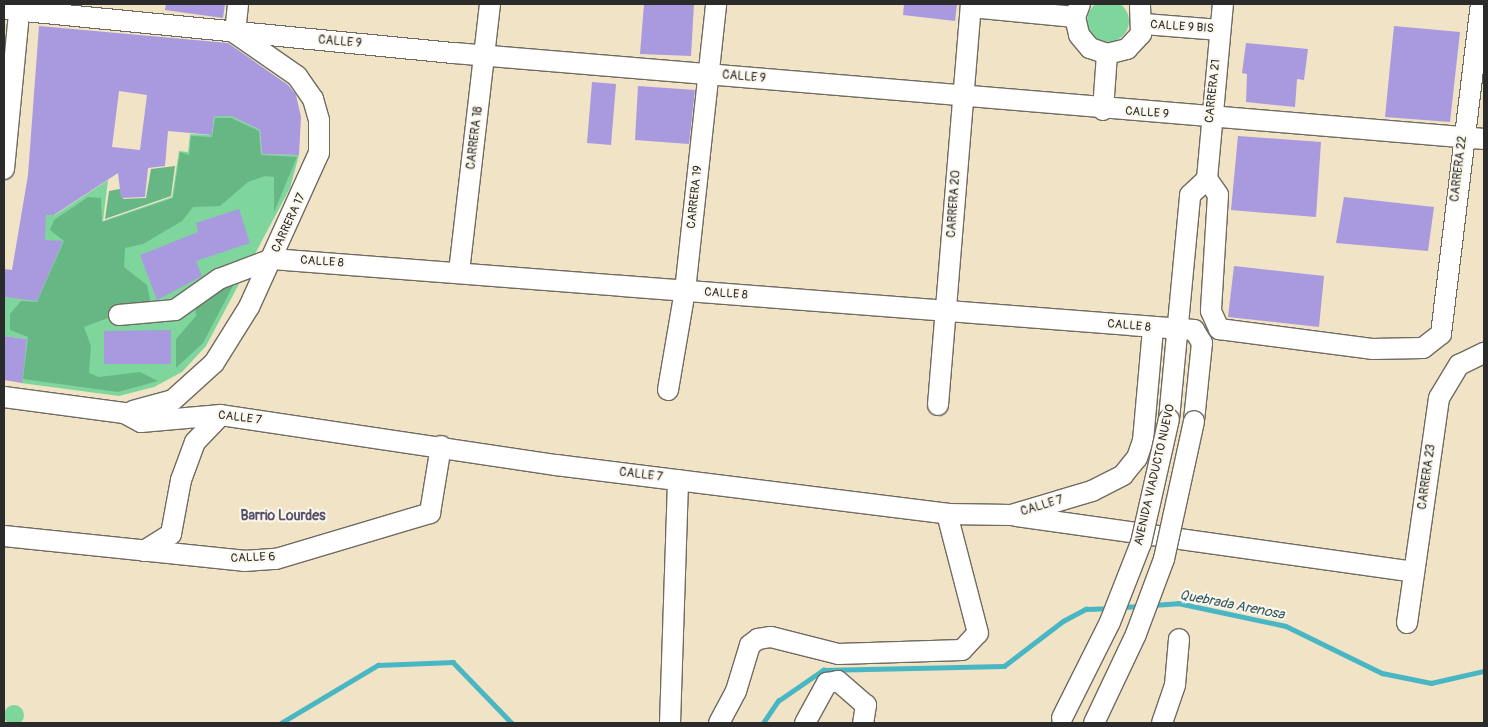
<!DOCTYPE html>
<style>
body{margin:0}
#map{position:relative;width:1488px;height:727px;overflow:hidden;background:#f1e3c6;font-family:Pangolin,sans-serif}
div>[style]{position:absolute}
.green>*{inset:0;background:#7ed69c}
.round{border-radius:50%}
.forest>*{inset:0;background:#66b784}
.stream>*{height:4.5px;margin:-2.25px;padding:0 2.25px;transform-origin:2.25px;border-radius:2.25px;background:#49b6c4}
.building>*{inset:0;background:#a999de}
.roads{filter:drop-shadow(1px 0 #706b61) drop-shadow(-1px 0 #706b61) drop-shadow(0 1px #706b61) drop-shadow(0 -1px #706b61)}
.minor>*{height:20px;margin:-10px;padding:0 10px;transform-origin:10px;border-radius:10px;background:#fff}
.bridges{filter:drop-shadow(1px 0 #706b61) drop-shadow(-1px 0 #706b61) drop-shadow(0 1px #706b61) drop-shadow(0 -1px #706b61)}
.minor-bridge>*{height:20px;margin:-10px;padding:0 10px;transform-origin:10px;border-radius:10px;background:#fff}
span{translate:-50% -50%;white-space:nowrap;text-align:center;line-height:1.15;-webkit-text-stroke:4px #fbf7ec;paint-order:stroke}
.street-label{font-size:12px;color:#2b2b2b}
.neighbourhood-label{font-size:14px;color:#57526a;font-weight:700}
.water-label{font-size:14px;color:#365c61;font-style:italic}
.frame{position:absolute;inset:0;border:5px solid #2b2b2b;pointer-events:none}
</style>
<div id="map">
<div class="green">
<i class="round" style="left:1087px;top:0;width:42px;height:42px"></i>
<i style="clip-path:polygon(214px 116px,231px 116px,260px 130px,262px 154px,299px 155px,290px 188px,206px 346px,182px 372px,154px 387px,119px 396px,21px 383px,27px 339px,4px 336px,4px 297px,37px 300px,46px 215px,55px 215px,108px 180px,103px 221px,172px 197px,179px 151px,188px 152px,190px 134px,212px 135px)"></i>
<i class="round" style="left:4px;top:705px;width:20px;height:20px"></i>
</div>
<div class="forest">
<i style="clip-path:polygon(215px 118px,231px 118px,259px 131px,261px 155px,297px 157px,274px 212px,274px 177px,265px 176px,248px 182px,220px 206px,193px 207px,182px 221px,143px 244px,125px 248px,124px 267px,147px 285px,151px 304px,114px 310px,108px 318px,84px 327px,91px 346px,89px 373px,99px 377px,140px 372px,158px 381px,118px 392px,23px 379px,28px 337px,10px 330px,10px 314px,21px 301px,37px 302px,64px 241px,50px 230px,54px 220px,88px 197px,101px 198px,102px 222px,173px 198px,180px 152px,189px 155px,191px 136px,212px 137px)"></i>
<i style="clip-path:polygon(175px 166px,171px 196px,105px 219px,109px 191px,125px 188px,123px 199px,146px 198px,151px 169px)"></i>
<i style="clip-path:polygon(234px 284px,203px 343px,176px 368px,176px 339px,196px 316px,195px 297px)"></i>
</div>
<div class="stream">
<i style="left:1152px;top:605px;width:26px;rotate:-4deg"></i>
<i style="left:1178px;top:603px;width:110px;rotate:12deg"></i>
<i style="left:1286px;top:626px;width:107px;rotate:26.1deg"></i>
<i style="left:1382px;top:673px;width:50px;rotate:11.5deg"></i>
<i style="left:1431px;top:683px;width:54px;rotate:-12.8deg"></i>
<i style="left:1122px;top:607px;width:19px;rotate:-3deg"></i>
<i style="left:281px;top:723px;width:113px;rotate:-30.9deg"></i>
<i style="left:378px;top:665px;width:75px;rotate:-2.3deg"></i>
<i style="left:453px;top:662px;width:85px;rotate:46deg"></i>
<i style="left:763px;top:723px;width:27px;rotate:-56deg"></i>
<i style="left:778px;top:701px;width:55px;rotate:-34.6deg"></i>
<i style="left:823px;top:670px;width:181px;rotate:-1.3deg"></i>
<i style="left:1004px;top:666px;width:74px;rotate:-37.3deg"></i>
<i style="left:1063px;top:621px;width:26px;rotate:-28deg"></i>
<i style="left:1086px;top:609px;width:23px;rotate:-2deg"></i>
</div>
<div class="building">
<i style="clip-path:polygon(166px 4px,225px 4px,223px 18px,165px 10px)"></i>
<i style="clip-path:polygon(644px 4px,694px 4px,691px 56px,640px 54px)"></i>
<i style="clip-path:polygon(904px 4px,957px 4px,955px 21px,903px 15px)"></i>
<i style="clip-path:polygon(evenodd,39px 26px,228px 43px,288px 85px,296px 95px,301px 117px,299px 155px,262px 154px,260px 130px,231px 116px,214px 116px,212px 135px,168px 131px,165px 166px,148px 168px,145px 197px,121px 198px,118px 173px,54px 215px,46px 215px,45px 240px,63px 241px,37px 301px,4px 297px,4px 269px,12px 270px,28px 175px,39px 26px,119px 91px,147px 95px,140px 150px,112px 147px,119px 91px)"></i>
<i style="clip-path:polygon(1394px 26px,1460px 32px,1450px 122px,1385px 117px)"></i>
<i style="clip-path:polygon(1246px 43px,1308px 49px,1304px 80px,1297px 79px,1295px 107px,1246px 102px,1247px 74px,1242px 73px)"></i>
<i style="clip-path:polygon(592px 82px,616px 84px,611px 145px,587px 143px)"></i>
<i style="clip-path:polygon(638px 86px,695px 90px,689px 144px,635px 140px)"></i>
<i style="clip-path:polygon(1238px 136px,1321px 142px,1316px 217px,1231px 210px)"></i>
<i style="clip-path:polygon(1344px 197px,1434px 207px,1428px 251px,1336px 243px)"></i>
<i style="clip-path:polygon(239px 209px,250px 243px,196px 261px,202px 276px,157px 300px,140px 255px,198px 232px,196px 223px)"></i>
<i style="clip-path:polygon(1234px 266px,1324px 276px,1319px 327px,1228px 317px)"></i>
<i style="clip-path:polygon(171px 330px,171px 364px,104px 364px,104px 331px)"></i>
<i style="clip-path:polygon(4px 336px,27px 339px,22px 383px,4px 380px)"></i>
</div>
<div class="roads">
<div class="minor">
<i style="left:1080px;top:4px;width:14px;rotate:111deg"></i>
<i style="left:1075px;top:17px;width:18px;rotate:77deg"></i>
<i style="left:1079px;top:35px;width:17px;rotate:50deg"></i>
<i style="left:1090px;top:48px;width:18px;rotate:19deg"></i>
<i style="left:1107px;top:54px;width:21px;rotate:-14deg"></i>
<i style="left:1127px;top:49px;width:21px;rotate:-47deg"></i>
<i style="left:1141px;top:34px;width:30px;rotate:-92deg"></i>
<i style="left:971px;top:7px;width:104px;rotate:5.5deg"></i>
<i style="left:4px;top:9px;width:452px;rotate:5.6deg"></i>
<i style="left:454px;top:53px;width:1034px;rotate:4.77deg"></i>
<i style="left:1144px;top:24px;width:76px;rotate:4.5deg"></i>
<i style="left:1103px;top:110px;width:56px;rotate:-85.9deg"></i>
<i style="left:4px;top:169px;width:166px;rotate:-84.5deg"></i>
<i style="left:1207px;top:179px;width:19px;rotate:55deg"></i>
<i style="left:1218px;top:195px;width:116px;rotate:93.5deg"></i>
<i style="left:1211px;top:311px;width:20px;rotate:66deg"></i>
<i style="left:1219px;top:329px;width:154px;rotate:7.4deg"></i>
<i style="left:1372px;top:349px;width:51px;rotate:-1.1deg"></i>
<i style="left:1423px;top:348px;width:23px;rotate:-38deg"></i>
<i style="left:1441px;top:334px;width:332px;rotate:-83.1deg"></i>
<i style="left:459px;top:272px;width:270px;rotate:-83.4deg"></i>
<i style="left:119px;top:315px;width:56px;rotate:-5.1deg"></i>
<i style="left:175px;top:310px;width:54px;rotate:-35.2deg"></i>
<i style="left:219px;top:279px;width:57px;rotate:-20.7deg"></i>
<i style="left:272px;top:259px;width:925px;rotate:4.4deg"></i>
<i style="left:1194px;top:330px;width:15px;rotate:58deg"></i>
<i style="left:1202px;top:343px;width:78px;rotate:95.9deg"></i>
<i style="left:668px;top:390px;width:100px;rotate:-80.3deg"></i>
<i style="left:685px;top:291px;width:289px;rotate:-83.8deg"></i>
<i style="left:4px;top:397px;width:121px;rotate:7.6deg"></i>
<i style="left:124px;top:413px;width:19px;rotate:28deg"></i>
<i style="left:141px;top:422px;width:80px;rotate:-5deg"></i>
<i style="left:221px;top:415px;width:339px;rotate:8.5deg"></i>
<i style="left:556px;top:465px;width:394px;rotate:7.1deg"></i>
<i style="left:947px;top:514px;width:64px;rotate:0.9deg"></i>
<i style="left:1011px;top:515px;width:84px;rotate:-16.5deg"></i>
<i style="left:1092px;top:491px;width:35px;rotate:-27deg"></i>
<i style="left:1123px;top:475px;width:22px;rotate:-51deg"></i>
<i style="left:1137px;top:458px;width:18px;rotate:-71deg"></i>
<i style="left:1143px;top:441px;width:112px;rotate:-84.9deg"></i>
<i style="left:938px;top:405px;width:402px;rotate:-85.3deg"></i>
<i style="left:133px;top:411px;width:41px;rotate:-15.4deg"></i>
<i style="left:173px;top:400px;width:55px;rotate:-42.1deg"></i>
<i style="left:214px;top:363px;width:66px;rotate:-58deg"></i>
<i style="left:249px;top:307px;width:169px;rotate:-65.6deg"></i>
<i style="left:319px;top:153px;width:33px;rotate:-90deg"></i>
<i style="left:319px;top:120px;width:22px;rotate:-106deg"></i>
<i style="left:313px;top:99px;width:28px;rotate:-125deg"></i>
<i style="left:297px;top:76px;width:75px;rotate:-145.3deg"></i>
<i style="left:235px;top:33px;width:29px;rotate:-84deg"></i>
<i style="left:1169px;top:419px;width:225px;rotate:-84.6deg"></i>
<i style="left:1190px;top:195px;width:23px;rotate:-43deg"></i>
<i style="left:1207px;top:179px;width:176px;rotate:-84.8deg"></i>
<i style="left:1016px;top:516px;width:401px;rotate:8deg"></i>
<i style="left:4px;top:536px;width:241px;rotate:5.9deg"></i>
<i style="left:244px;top:561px;width:32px;rotate:-4deg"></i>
<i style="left:276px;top:559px;width:161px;rotate:-16.6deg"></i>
<i style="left:430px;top:513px;width:68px;rotate:-80.7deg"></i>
<i style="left:144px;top:551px;width:32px;rotate:-32deg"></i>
<i style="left:171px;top:534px;width:55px;rotate:-79.5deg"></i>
<i style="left:181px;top:480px;width:40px;rotate:-69.8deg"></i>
<i style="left:195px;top:442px;width:37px;rotate:-46deg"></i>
<i style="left:1407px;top:623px;width:227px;rotate:-81.9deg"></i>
<i style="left:1439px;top:398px;width:39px;rotate:-59deg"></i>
<i style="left:1459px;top:365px;width:28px;rotate:-26deg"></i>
<i style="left:670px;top:723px;width:243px;rotate:-88.1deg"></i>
<i style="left:719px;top:723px;width:36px;rotate:-62deg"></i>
<i style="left:736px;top:691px;width:48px;rotate:-73.1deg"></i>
<i style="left:750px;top:645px;width:10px;rotate:-37deg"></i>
<i style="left:758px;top:639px;width:13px;rotate:-9deg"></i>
<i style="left:771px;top:637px;width:69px;rotate:14.2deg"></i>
<i style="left:838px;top:654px;width:124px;rotate:-1.8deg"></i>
<i style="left:962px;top:650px;width:23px;rotate:-47deg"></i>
<i style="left:978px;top:633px;width:123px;rotate:-104.6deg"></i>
<i style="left:805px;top:723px;width:46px;rotate:-61.2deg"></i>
<i style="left:827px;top:683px;width:11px;rotate:-10deg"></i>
<i style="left:838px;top:681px;width:37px;rotate:41deg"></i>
<i style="left:866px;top:705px;width:18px;rotate:99deg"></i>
<i style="left:1162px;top:723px;width:40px;rotate:-71.1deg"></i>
<i style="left:1175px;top:685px;width:46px;rotate:-85deg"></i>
</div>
</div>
<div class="bridges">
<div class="minor-bridge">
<i style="left:1062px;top:718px;width:107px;rotate:-63.4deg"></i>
<i style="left:1110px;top:622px;width:85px;rotate:-68.6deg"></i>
<i style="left:1141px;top:543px;width:127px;rotate:-77.3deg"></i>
<i style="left:1094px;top:723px;width:98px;rotate:-64.7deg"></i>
<i style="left:1136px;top:634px;width:80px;rotate:-69.5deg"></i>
<i style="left:1164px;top:559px;width:141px;rotate:-77.7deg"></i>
</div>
</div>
<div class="street-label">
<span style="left:1182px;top:27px;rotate:4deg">CALLE 9 BIS</span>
<span style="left:340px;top:42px;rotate:5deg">CALLE 9</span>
<span style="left:744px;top:77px;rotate:5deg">CALLE 9</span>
<span style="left:1213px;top:91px;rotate:-84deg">CARRERA 21</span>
<span style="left:1147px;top:113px;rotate:4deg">CALLE 9</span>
<span style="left:475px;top:138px;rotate:-83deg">CARRERA 18</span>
<span style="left:1459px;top:169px;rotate:-83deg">CARRERA 22</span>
<span style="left:695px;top:197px;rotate:-84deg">CARRERA 19</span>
<span style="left:954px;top:204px;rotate:-86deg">CARRERA 20</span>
<span style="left:289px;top:223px;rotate:-65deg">CARRERA 17</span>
<span style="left:322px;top:262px;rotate:4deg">CALLE 8</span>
<span style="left:726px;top:294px;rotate:4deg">CALLE 8</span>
<span style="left:1129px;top:326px;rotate:5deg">CALLE 8</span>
<span style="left:240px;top:418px;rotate:7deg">CALLE 7</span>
<span style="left:641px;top:475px;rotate:7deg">CALLE 7</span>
<span style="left:1155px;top:475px;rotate:-77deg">AVENIDA VIADUCTO NUEVO</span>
<span style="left:1427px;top:477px;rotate:-82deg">CARRERA 23</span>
<span style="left:1042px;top:506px;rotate:-17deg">CALLE 7</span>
<span style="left:253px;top:558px;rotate:-2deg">CALLE 6</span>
</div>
<div class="neighbourhood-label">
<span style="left:283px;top:516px">Barrio Lourdes</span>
</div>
<div class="water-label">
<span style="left:1232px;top:605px;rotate:11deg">Quebrada Arenosa</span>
</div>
<div class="frame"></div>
</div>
